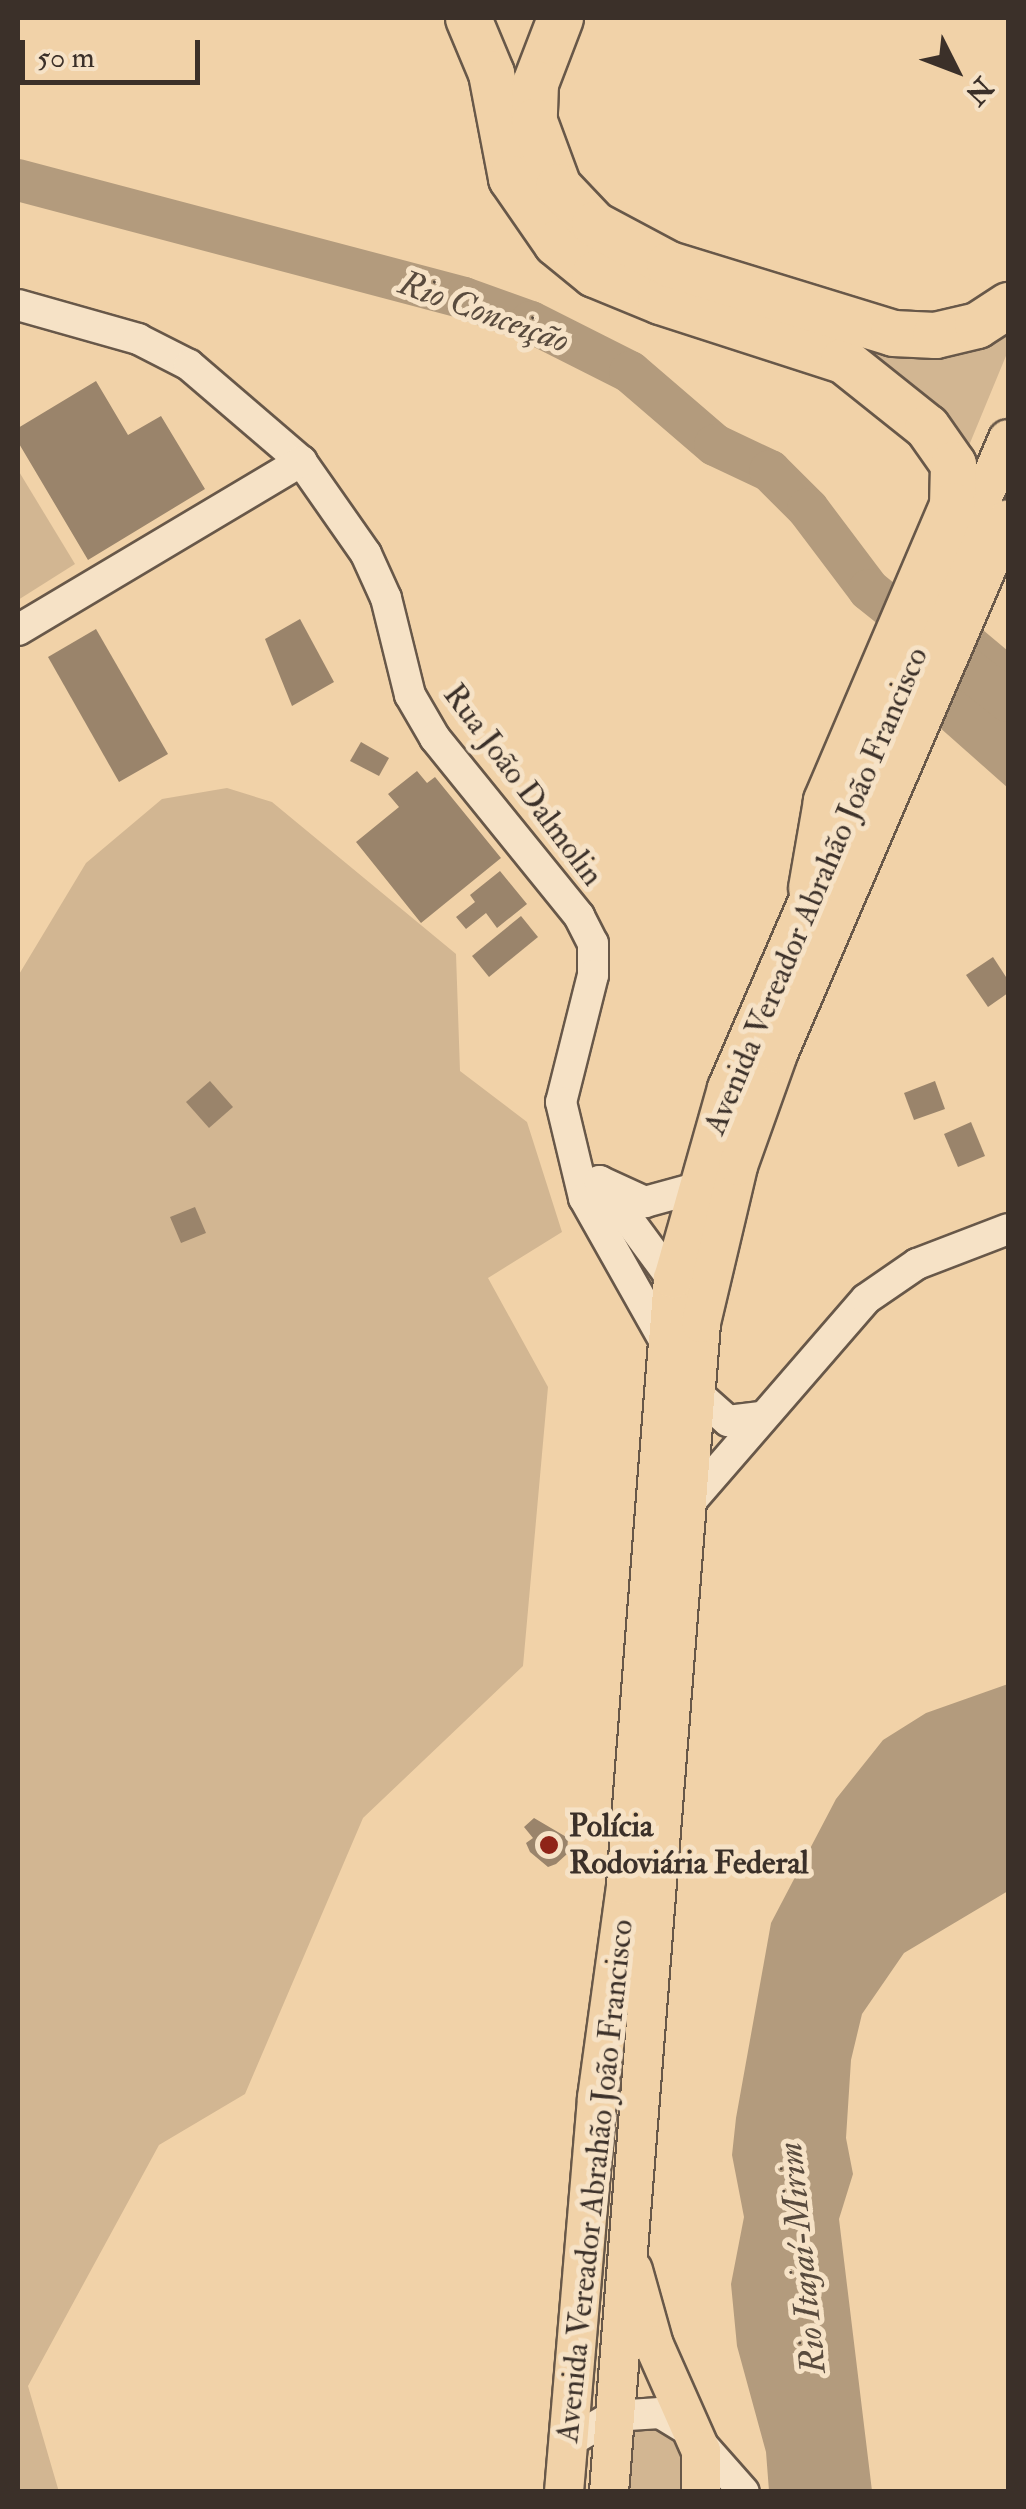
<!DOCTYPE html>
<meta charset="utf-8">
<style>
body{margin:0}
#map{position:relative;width:1026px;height:2509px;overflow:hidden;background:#f1d2a8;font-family:"IM FELL Double Pica",serif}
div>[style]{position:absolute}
.green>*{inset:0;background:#d2b692}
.water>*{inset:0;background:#b39b7d}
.river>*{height:42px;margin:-21px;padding:0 21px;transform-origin:21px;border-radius:21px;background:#b39b7d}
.building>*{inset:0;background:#9a846b}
.roads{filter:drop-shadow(2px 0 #685849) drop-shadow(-2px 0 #685849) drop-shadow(0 2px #685849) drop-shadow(0 -2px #685849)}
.minor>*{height:30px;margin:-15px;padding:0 15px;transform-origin:15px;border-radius:15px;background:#f6e2c6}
.major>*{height:38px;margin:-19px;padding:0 19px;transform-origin:19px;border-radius:19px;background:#f1d2a8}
.highway>*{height:45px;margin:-22.5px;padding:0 22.5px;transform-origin:22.5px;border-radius:22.5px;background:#f1d2a8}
.dots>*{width:28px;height:28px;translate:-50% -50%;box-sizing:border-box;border:5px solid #f6e2c6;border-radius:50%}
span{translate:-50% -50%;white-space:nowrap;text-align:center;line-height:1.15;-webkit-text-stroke:10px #f6e2c6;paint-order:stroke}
.street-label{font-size:32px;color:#3b3029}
.poi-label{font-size:32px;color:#3b3029;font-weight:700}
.left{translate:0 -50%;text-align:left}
.water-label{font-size:35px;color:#594b3e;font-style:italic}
.frame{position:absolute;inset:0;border:20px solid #3b3029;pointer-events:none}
.north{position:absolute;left:906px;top:20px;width:100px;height:100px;-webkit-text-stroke:8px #f6e2c6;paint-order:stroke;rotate:132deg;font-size:28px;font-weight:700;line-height:40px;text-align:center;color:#3b3029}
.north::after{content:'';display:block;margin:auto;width:35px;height:45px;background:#3b3029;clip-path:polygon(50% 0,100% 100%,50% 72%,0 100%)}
.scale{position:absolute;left:20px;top:40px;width:180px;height:45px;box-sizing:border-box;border:5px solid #3b3029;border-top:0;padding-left:12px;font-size:30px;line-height:35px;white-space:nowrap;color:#3b3029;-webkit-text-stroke:8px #f6e2c6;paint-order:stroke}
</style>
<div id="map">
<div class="green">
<i style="clip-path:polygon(1008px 328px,1008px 351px,963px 460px,855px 349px,890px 357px,945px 353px)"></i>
<i style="clip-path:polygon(18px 470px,75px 564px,18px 600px)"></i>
<i style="clip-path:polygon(227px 788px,272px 802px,456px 954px,460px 1071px,527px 1122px,562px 1232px,488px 1278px,548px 1387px,523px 1666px,363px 1818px,245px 2094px,159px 2145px,28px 2386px,59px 2492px,18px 2491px,18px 976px,86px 863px,162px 799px)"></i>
<i style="clip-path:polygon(641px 2421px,676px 2442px,684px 2458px,682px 2491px,616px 2492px,622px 2422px)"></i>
</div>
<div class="water">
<i style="clip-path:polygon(983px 630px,1008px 651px,1008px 788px,938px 726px)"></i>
<i style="clip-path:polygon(1008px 1684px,1008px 1891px,904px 1953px,862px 2014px,851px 2060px,846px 2138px,853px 2174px,839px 2219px,872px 2491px,769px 2491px,766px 2452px,737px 2346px,731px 2284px,744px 2217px,732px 2155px,736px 2118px,771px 1923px,836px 1799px,883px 1740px,926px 1713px)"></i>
</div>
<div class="river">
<i style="left:18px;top:180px;width:461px;rotate:14.8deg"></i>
<i style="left:464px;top:298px;width:71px;rotate:19.7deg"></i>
<i style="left:531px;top:322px;width:111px;rotate:26.8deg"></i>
<i style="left:630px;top:372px;width:112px;rotate:40.7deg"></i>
<i style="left:715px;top:445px;width:61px;rotate:25.3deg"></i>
<i style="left:770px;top:471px;width:54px;rotate:45deg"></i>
<i style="left:808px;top:509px;width:101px;rotate:53deg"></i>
<i style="left:869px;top:590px;width:178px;rotate:38.6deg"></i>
</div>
<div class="building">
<i style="clip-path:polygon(96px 381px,128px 435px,161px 416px,205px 489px,88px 560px,18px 442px,18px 428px)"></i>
<i style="clip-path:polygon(300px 619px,334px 682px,292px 706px,265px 639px)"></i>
<i style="clip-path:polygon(96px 629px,168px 754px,119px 782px,48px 657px)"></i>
<i style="clip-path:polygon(361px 742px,389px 758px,379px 776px,350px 761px)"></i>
<i style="clip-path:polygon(417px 771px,427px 783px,435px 777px,501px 858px,421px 923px,356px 842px,399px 807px,388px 794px)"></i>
<i style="clip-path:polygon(500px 871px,527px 904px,497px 928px,486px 913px,466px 929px,456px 917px,475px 902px,470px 895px)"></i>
<i style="clip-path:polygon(521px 916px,538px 937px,489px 977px,472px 956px)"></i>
<i style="clip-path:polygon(993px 957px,1008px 980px,1008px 993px,988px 1007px,966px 975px)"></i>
<i style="clip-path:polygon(210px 1081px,233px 1107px,209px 1128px,186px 1102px)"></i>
<i style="clip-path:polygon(935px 1081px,945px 1109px,914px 1120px,904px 1093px)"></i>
<i style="clip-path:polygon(971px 1122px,985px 1156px,958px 1167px,944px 1134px)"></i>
<i style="clip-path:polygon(195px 1207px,206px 1233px,181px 1243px,170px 1217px)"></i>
<i style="clip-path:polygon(534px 1818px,568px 1838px,567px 1854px,556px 1864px,548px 1867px,530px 1852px,526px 1843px,533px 1838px,524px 1827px)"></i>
</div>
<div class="roads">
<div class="minor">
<i style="left:18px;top:305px;width:125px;rotate:15.8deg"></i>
<i style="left:138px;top:339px;width:57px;rotate:27deg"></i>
<i style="left:189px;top:365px;width:148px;rotate:40.6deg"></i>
<i style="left:301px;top:461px;width:113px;rotate:55deg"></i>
<i style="left:366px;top:554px;width:48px;rotate:65.6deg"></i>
<i style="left:386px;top:598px;width:100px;rotate:76.1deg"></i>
<i style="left:410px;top:695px;width:50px;rotate:59.8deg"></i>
<i style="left:435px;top:738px;width:229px;rotate:51deg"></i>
<i style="left:579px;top:916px;width:30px;rotate:63deg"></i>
<i style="left:593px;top:943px;width:32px;rotate:90deg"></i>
<i style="left:593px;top:975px;width:131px;rotate:104.1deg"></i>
<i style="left:561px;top:1102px;width:99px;rotate:76.5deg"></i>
<i style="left:584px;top:1198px;width:165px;rotate:60.6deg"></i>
<i style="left:18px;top:630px;width:330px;rotate:-30.8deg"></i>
<i style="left:599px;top:1181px;width:51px;rotate:24.5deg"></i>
<i style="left:645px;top:1202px;width:53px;rotate:-15.4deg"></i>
<i style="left:600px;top:1181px;width:142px;rotate:53.6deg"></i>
<i style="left:693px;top:1390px;width:47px;rotate:41.5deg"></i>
<i style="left:728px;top:1421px;width:31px;rotate:-7deg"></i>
<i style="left:685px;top:1508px;width:276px;rotate:-49.1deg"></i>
<i style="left:866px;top:1299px;width:62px;rotate:-34.5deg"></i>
<i style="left:917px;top:1264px;width:97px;rotate:-21deg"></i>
<i style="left:567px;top:2443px;width:53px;rotate:-30.4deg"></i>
<i style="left:613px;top:2416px;width:47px;rotate:-3.7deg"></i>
<i style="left:660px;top:2413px;width:35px;rotate:31deg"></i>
<i style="left:690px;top:2431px;width:81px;rotate:48.5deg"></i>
</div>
<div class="major">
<i style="left:633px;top:2270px;width:78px;rotate:74.4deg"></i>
<i style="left:654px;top:2345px;width:116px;rotate:66.1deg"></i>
<i style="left:701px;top:2451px;width:41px;rotate:90deg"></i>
<i style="left:564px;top:2492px;width:395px;rotate:-85.2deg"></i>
<i style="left:597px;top:2098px;width:215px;rotate:-82.2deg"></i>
<i style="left:626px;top:1885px;width:608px;rotate:-85.57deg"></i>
<i style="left:673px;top:1279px;width:198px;rotate:-74.2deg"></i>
<i style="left:727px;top:1088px;width:707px;rotate:-66.59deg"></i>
<i style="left:609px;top:2492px;width:1173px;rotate:-85.5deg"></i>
<i style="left:701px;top:1323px;width:161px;rotate:-76.7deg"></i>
<i style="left:738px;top:1166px;width:119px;rotate:-70.3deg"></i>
<i style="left:778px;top:1054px;width:582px;rotate:-66.74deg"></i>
</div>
<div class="highway">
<i style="left:468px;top:18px;width:60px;rotate:67.3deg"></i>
<i style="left:491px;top:73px;width:107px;rotate:79.2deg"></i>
<i style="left:511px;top:178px;width:79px;rotate:55.3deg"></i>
<i style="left:556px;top:243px;width:49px;rotate:39.2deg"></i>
<i style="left:594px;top:274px;width:71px;rotate:22.2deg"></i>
<i style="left:660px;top:301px;width:192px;rotate:17.9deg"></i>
<i style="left:843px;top:360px;width:107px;rotate:38.6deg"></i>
<i style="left:927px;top:427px;width:45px;rotate:54.9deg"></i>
<i style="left:953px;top:464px;width:41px;rotate:91.4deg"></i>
<i style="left:952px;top:505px;width:322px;rotate:113.1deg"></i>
<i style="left:826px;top:801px;width:88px;rotate:99.8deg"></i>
<i style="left:560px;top:18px;width:70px;rotate:111deg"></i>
<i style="left:535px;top:83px;width:38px;rotate:92deg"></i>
<i style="left:534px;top:121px;width:69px;rotate:69.7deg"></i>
<i style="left:558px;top:186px;width:52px;rotate:46.5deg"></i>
<i style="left:594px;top:224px;width:85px;rotate:28.1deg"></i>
<i style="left:669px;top:264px;width:234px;rotate:17.1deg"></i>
<i style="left:893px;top:333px;width:42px;rotate:2.7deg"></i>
<i style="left:935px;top:335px;width:43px;rotate:-13.4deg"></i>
<i style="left:977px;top:325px;width:37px;rotate:-33deg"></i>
</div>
</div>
<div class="dots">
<i style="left:549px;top:1845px;background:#8f2418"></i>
</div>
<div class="street-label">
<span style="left:523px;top:785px;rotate:53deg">Rua João Dalmolin</span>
<span style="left:816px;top:891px;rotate:-67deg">Avenida Vereador Abrahão João Francisco</span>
<span style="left:595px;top:2181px;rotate:-84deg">Avenida Vereador Abrahão João Francisco</span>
</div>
<div class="poi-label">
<span class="left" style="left:569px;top:1845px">Polícia<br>Rodoviária Federal</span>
</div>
<div class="water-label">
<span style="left:484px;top:312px;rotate:20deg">Rio Conceição</span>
<span style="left:802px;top:2258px;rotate:-96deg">Rio Itajaí-Mirim</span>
</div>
<div class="frame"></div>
<div class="north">N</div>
<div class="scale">50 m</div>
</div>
